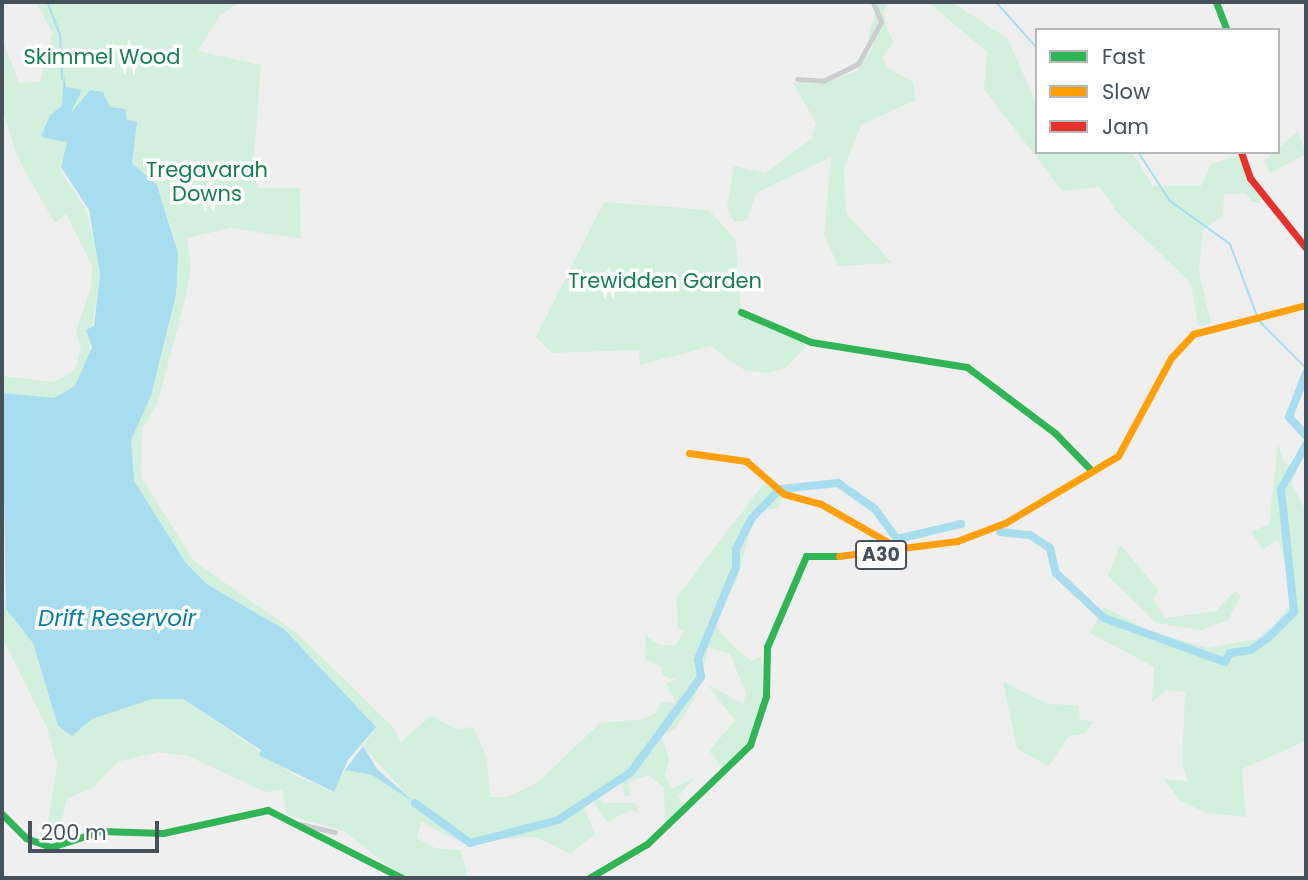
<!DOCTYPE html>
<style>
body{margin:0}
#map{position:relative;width:1308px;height:880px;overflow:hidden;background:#f0efef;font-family:Poppins,sans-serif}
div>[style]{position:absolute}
.green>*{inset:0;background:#d3f0de}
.water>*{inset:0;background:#a7ddee}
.stream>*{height:2px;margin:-1px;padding:0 1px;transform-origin:1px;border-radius:1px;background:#a7ddee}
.river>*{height:8px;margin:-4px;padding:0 4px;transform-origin:4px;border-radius:4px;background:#a7ddee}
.street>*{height:4.5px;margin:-2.25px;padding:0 2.25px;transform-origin:2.25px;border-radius:2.25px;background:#cbced0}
.fast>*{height:7px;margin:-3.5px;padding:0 3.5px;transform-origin:3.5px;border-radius:3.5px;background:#30b455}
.slow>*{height:7px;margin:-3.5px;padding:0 3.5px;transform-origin:3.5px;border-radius:3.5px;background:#ff9f0a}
.jam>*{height:7px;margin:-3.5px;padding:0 3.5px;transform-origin:3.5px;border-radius:3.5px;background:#e5322d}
span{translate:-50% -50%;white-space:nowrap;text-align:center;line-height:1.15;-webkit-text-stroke:7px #fff;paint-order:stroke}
.shield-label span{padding:2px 5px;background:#fff;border:2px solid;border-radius:5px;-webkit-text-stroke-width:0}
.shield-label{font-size:19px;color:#46515c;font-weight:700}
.park-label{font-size:21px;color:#157f4e}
.water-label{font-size:23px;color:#0a7ea3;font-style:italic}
.frame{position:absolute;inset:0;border:4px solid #46515c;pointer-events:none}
.legend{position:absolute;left:1035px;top:28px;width:245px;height:126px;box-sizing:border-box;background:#fff;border:2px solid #b5b9be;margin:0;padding:9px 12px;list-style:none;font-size:21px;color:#46515c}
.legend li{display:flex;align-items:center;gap:14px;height:35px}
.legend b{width:35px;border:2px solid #b5b9be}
.scale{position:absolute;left:28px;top:821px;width:131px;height:32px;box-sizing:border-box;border:4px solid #46515c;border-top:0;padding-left:9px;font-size:21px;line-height:24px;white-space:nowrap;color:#46515c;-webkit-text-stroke:5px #fff;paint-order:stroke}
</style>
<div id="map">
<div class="green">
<i style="clip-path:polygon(36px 2px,240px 2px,220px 15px,198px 51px,261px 65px,253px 173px,258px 188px,300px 188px,301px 239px,231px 228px,187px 238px,191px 267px,185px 300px,157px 405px,142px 429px,141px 477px,194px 561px,298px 634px,393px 727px,401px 742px,431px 716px,456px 729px,473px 727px,487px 758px,490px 797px,507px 797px,538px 782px,600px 723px,643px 719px,656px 713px,660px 702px,676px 703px,666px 683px,681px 678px,669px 679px,661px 674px,663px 667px,646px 660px,645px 635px,660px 645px,676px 645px,684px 630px,678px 628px,676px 598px,765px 482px,784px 494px,778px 508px,755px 512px,737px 580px,718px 613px,717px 626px,729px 642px,751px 661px,761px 656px,763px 695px,748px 743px,725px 771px,709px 751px,735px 721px,707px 684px,743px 704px,746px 693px,730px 654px,709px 648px,694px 699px,676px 728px,662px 737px,669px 759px,665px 776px,672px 789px,694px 778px,678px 797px,686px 808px,665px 827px,664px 788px,649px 775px,628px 782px,631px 796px,625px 796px,622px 783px,596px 796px,604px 803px,635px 803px,639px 814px,631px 810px,607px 822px,593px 801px,584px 808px,595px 834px,571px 854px,536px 837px,459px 841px,421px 822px,417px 838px,435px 848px,461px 850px,468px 878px,403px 878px,344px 831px,287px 815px,282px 790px,265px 792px,188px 756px,158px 752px,117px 762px,94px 787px,67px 799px,56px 843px,45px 842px,57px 764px,47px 728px,2px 637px,2px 597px,33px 643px,58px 726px,71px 736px,92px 719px,152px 699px,183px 699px,294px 775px,333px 792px,345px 770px,372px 775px,409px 798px,363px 746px,376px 727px,284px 629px,208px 585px,185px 563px,140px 497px,130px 466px,131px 440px,151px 396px,176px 295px,175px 240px,157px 185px,67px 142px,60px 170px,85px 208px,101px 263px,86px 380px,55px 398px,2px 398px,2px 376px,54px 382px,75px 370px,81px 348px,76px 331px,91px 287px,92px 266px,66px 214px,55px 223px,42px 201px,17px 156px,2px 107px,2px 38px,19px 83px,40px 82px,52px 32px)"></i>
<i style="clip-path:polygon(869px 2px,889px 2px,883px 14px,893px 43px,883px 57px,887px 67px,913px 82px,916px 100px,861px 125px,844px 169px,846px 213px,892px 263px,838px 266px,824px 234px,831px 157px,756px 193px,747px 220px,734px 222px,727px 206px,734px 166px,765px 173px,812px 138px,816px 123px,793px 83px,822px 84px,857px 71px,874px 46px,868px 39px,875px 12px)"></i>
<i style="clip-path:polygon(928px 2px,954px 3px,1008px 39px,1037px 105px,1037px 152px,1132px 152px,1153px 186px,1201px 186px,1211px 164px,1240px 155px,1262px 202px,1252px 202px,1245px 193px,1224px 194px,1223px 215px,1203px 230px,1199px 271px,1211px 324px,1198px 326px,1191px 283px,1117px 212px,1100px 187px,1062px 191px,984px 89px,987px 52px)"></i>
<i style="clip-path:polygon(1298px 131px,1306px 154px,1270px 173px,1264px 161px)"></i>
<i style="clip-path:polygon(604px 202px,709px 210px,736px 240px,741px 312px,785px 326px,806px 346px,786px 368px,765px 373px,744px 370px,711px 346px,640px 365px,639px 350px,552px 353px,536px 337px)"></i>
<i style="clip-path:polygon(1278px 443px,1284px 462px,1297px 470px,1291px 483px,1306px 511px,1306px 741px,1242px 769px,1246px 817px,1207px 813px,1180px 801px,1164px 779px,1188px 781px,1182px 764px,1185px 692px,1166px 690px,1152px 702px,1154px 667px,1090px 633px,1104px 607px,1150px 631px,1208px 648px,1256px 639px,1276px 623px,1290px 605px,1287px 570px,1278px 540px,1263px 549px,1251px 532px,1269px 524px)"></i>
<i style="clip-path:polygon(1120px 545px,1159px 590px,1153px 599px,1165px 618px,1216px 611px,1235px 591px,1241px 596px,1228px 620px,1202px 630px,1156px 623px,1108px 576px)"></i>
<i style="clip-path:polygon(1003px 682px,1048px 704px,1078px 705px,1080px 719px,1093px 722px,1084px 734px,1069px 736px,1049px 766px,1017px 749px)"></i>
</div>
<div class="water">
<i style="clip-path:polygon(64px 75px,66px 87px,82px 90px,70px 114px,90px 90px,103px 92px,110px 107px,125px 109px,127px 120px,137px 122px,132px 163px,157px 185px,178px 253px,176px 295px,151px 396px,131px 440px,134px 481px,186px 563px,208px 585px,284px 629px,376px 727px,348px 760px,334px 792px,259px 755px,261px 750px,183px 699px,152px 699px,92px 719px,72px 736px,58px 726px,33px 643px,6px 609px,2px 393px,54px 398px,75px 386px,92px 347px,86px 330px,94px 326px,100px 274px,89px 210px,61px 167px,67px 142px,41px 137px,50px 115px,62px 106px)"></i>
<i style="clip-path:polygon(363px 746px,377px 769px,415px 803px,372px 775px,345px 770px)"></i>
</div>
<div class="stream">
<i style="left:47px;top:2px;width:35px;rotate:68deg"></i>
<i style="left:60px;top:35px;width:44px;rotate:87.4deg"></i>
<i style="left:996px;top:2px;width:62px;rotate:48.3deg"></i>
<i style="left:1138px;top:152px;width:59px;rotate:56.9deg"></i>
<i style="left:1170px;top:201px;width:74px;rotate:35.6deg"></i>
<i style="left:1230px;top:244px;width:77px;rotate:69.4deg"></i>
<i style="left:1259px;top:321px;width:66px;rotate:45deg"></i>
</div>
<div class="river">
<i style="left:1306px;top:373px;width:47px;rotate:111.1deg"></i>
<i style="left:1289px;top:417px;width:25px;rotate:48deg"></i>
<i style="left:781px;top:489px;width:57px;rotate:-6deg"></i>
<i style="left:838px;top:483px;width:45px;rotate:35.1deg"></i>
<i style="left:875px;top:509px;width:37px;rotate:54deg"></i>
<i style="left:897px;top:539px;width:66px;rotate:-13.2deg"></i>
<i style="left:1000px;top:532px;width:30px;rotate:6deg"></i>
<i style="left:1030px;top:535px;width:24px;rotate:33deg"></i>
<i style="left:1050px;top:548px;width:26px;rotate:77deg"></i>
<i style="left:1056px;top:573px;width:66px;rotate:43.2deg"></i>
<i style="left:1104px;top:618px;width:129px;rotate:20deg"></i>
<i style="left:1225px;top:662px;width:10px;rotate:-61deg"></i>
<i style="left:1230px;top:653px;width:21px;rotate:-8deg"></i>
<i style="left:1251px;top:650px;width:19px;rotate:-35deg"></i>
<i style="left:1267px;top:639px;width:38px;rotate:-45deg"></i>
<i style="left:1294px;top:612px;width:124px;rotate:-96deg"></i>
<i style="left:1281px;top:489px;width:51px;rotate:-60.4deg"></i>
<i style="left:415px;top:803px;width:68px;rotate:36deg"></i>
<i style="left:470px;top:843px;width:91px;rotate:-14.6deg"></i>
<i style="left:558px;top:820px;width:87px;rotate:-33.3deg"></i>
<i style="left:631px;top:772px;width:118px;rotate:-53.6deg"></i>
<i style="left:701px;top:677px;width:18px;rotate:-99deg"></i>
<i style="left:698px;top:659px;width:100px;rotate:-67.6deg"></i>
<i style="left:736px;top:567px;width:18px;rotate:-90deg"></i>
<i style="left:736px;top:549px;width:35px;rotate:-63deg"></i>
<i style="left:752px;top:518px;width:36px;rotate:-46deg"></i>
</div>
<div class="street">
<i style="left:797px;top:79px;width:26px;rotate:4deg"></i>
<i style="left:823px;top:81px;width:39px;rotate:-26deg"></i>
<i style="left:858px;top:64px;width:48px;rotate:-61.3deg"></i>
<i style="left:881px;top:22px;width:22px;rotate:-112deg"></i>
<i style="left:300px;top:824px;width:36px;rotate:13deg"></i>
</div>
<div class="fast">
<i style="left:1216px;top:2px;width:30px;rotate:69deg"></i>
<i style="left:741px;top:312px;width:76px;rotate:23.2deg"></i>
<i style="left:811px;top:342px;width:158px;rotate:9.1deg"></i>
<i style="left:967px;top:367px;width:110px;rotate:36.9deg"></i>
<i style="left:1055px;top:433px;width:53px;rotate:45.8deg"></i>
<i style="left:2px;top:814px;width:34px;rotate:45deg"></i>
<i style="left:26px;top:838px;width:27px;rotate:20deg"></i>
<i style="left:51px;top:847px;width:52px;rotate:-17.7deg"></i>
<i style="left:101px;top:831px;width:62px;rotate:1.8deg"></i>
<i style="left:163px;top:833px;width:107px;rotate:-12.4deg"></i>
<i style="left:268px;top:810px;width:150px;rotate:26.9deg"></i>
<i style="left:589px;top:878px;width:67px;rotate:-30.4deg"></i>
<i style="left:647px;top:844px;width:143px;rotate:-43.9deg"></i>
<i style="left:750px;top:745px;width:52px;rotate:-71.9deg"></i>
<i style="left:766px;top:696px;width:49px;rotate:-88.8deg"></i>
<i style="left:767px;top:647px;width:99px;rotate:-66.8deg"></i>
<i style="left:806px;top:556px;width:33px"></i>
</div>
<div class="slow">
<i style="left:689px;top:453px;width:58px;rotate:8deg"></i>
<i style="left:746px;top:461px;width:50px;rotate:41deg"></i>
<i style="left:784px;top:494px;width:38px;rotate:15deg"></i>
<i style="left:821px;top:504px;width:93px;rotate:29.6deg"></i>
<i style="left:839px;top:556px;width:119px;rotate:-7.2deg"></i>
<i style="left:957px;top:541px;width:51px;rotate:-20.6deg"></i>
<i style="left:1005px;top:523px;width:131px;rotate:-30.7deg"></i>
<i style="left:1118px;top:456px;width:111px;rotate:-61.6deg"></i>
<i style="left:1171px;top:358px;width:33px;rotate:-47deg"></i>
<i style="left:1193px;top:334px;width:117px;rotate:-14.4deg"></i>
</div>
<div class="jam">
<i style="left:1241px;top:152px;width:28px;rotate:71deg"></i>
<i style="left:1250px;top:178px;width:90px;rotate:51.3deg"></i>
</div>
<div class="shield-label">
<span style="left:881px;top:555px">A30</span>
</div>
<div class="park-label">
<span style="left:102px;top:57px">Skimmel Wood</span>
<span style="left:207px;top:182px">Tregavarah<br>Downs</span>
<span style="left:665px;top:281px">Trewidden Garden</span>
</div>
<div class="water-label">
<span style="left:117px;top:618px">Drift Reservoir</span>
</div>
<div class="frame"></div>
<ul class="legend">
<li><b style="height:9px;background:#30b455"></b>Fast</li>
<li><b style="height:9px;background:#ff9f0a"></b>Slow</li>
<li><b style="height:9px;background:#e5322d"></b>Jam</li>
</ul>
<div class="scale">200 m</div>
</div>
